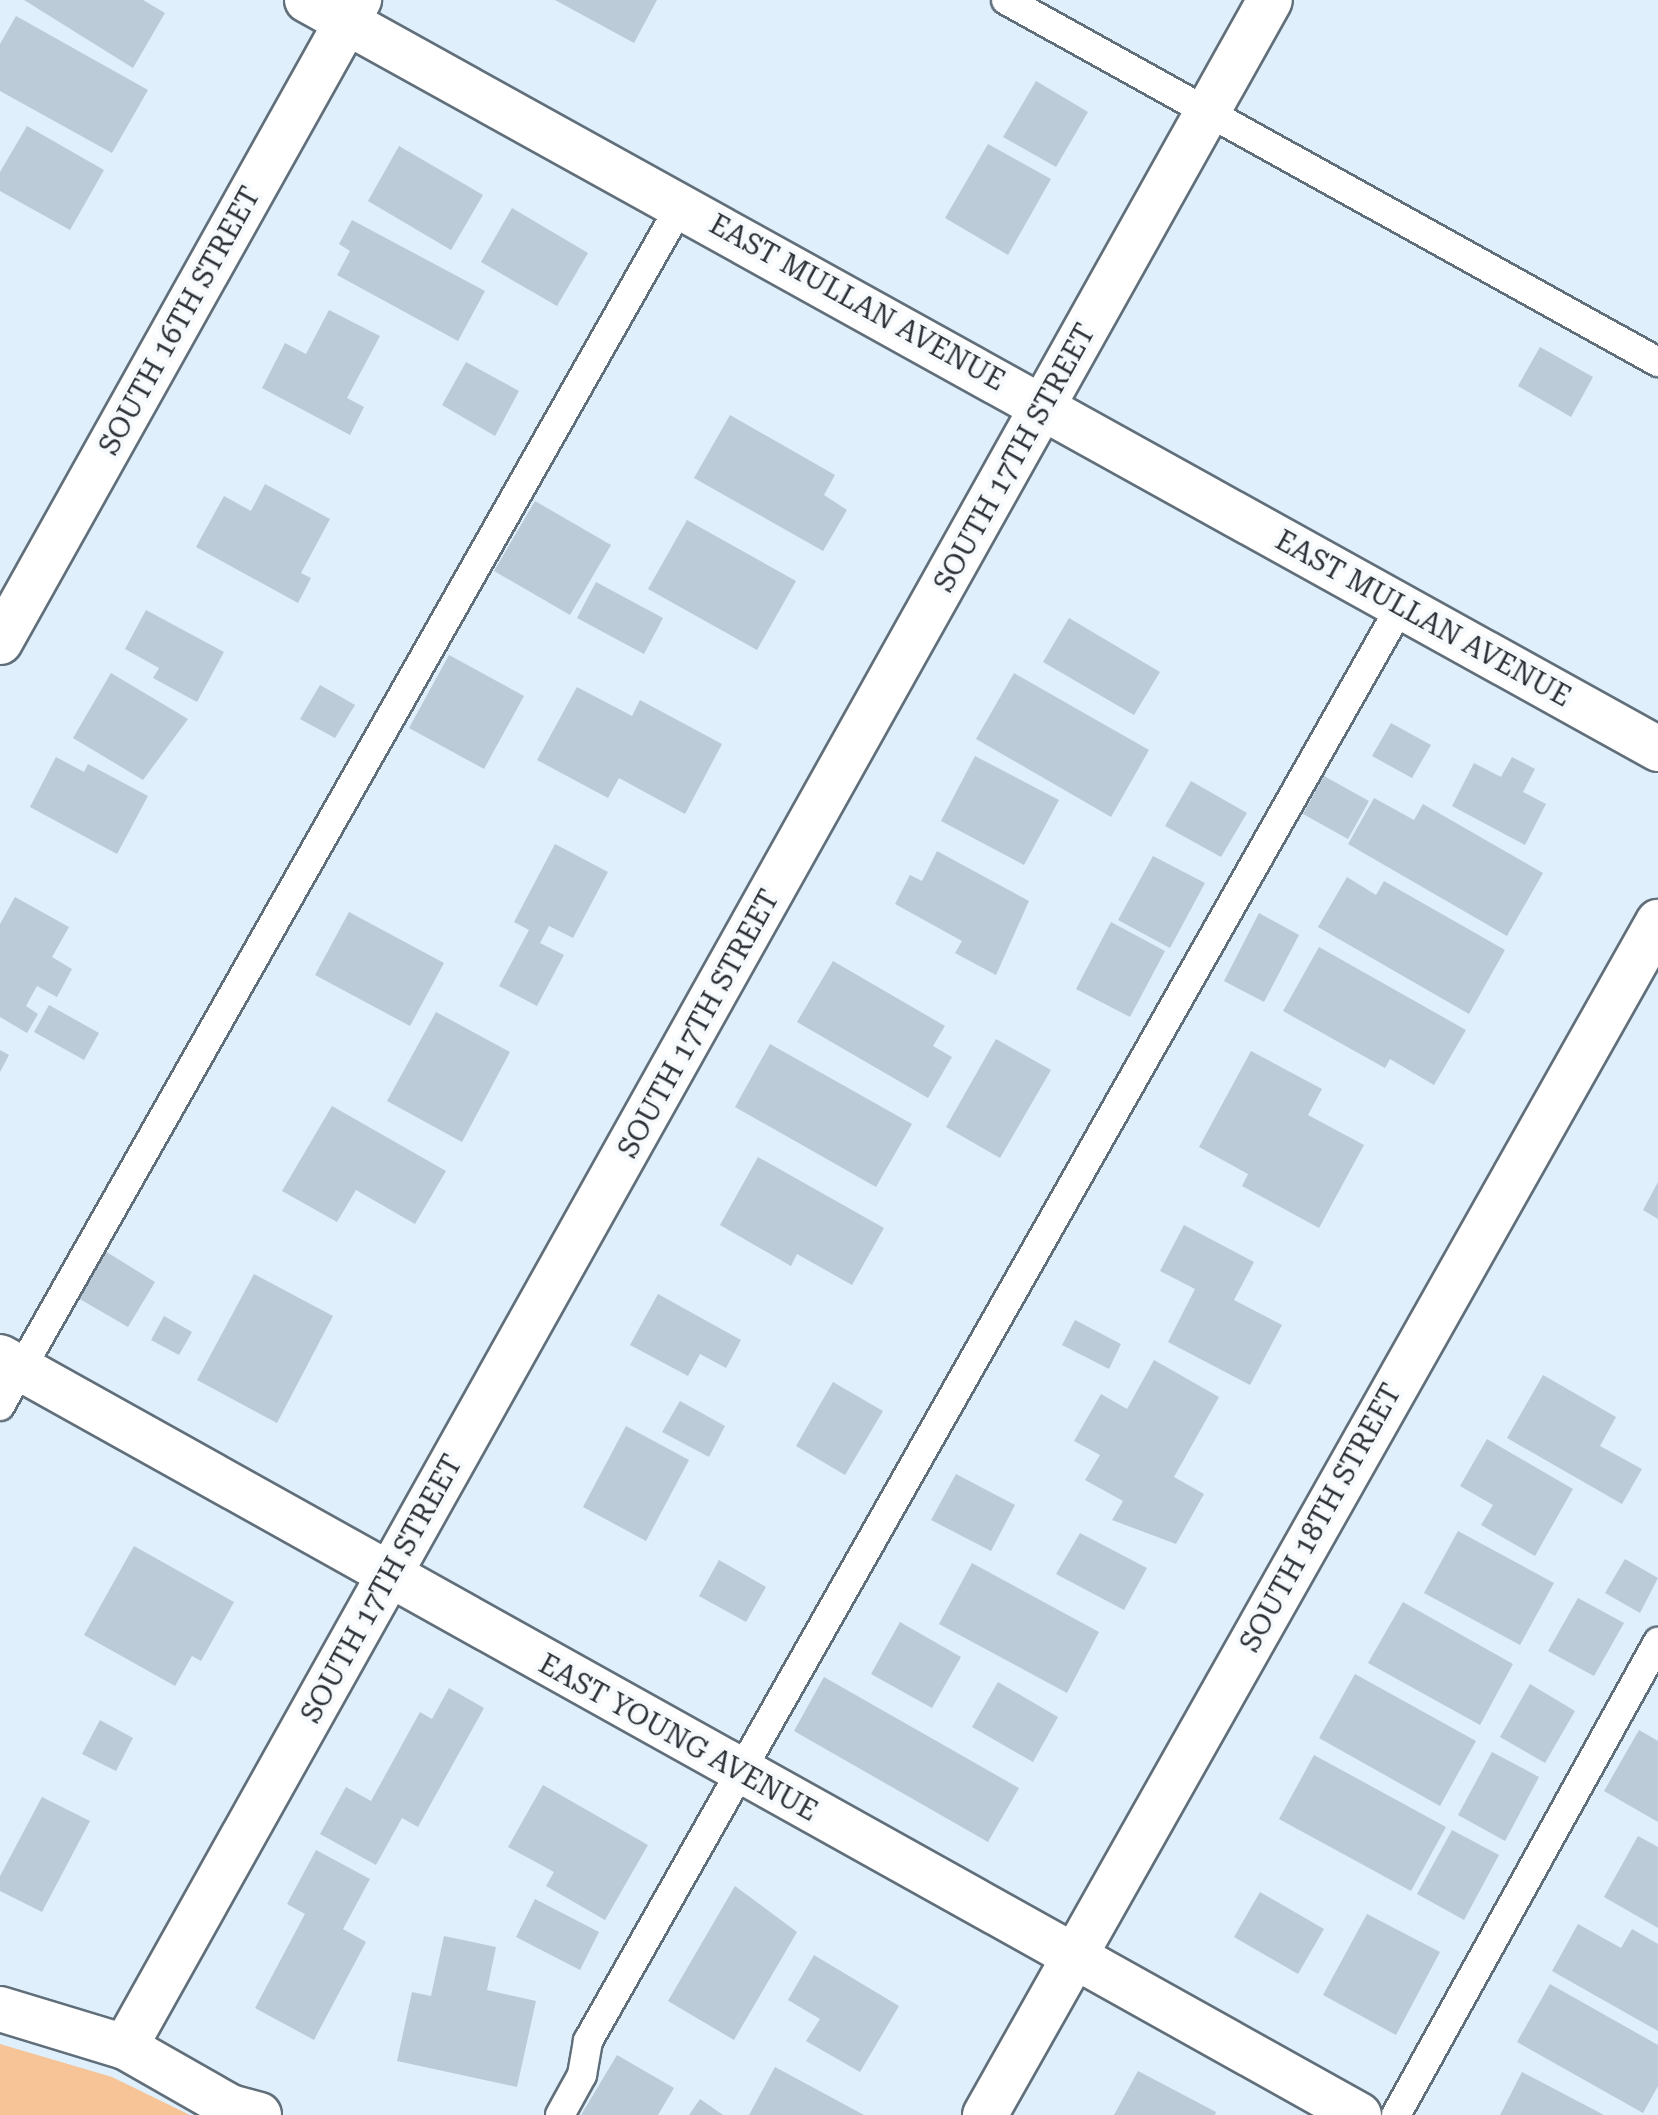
<!DOCTYPE html>
<style>
body{margin:0}
#map{position:relative;width:1658px;height:2115px;overflow:hidden;background:#dfeffc;font-family:"Roboto Serif",serif}
div>[style]{position:absolute}
[style*='--x']{left:calc(var(--x)*1px);top:calc(var(--y)*1px);width:calc(var(--w)*1px);rotate:calc(var(--a)*1deg)}
.green>*{inset:0;background:#f7c498}
.building>*{inset:0;background:#bccbd8}
.roads{filter:drop-shadow(2px 0 #616f7a) drop-shadow(-2px 0 #616f7a) drop-shadow(0 2px #616f7a) drop-shadow(0 -2px #616f7a)}
.lane>*{height:28px;margin:-14px;padding:0 14px;transform-origin:14px;border-radius:14px;background:#fff}
.street>*{height:44px;margin:-22px;padding:0 22px;transform-origin:22px;border-radius:22px;background:#fff}
span{translate:-50% -50%;white-space:nowrap;text-align:center;line-height:1.15;-webkit-text-stroke:8px #f7fafd;paint-order:stroke}
.street-label{font-size:28px;color:#2a3035}
</style>
<div id="map">
<div class="green">
<div style="clip-path:polygon(0 2044px,112px 2077px,190px 2115px,0 2115px)"></div>
</div>
<div class="building">
<div style="clip-path:polygon(24px 0,143px 0,165px 13px,133px 68px)"></div>
<div style="clip-path:polygon(555px 0,657px 0,634px 43px)"></div>
<div style="clip-path:polygon(16px 16px,148px 90px,112px 153px,0 91px,0 44px)"></div>
<div style="clip-path:polygon(1036px 81px,1088px 112px,1056px 167px,1003px 137px)"></div>
<div style="clip-path:polygon(27px 126px,104px 170px,70px 230px,0 191px,0 172px)"></div>
<div style="clip-path:polygon(988px 144px,1051px 179px,1008px 255px,945px 218px)"></div>
<div style="clip-path:polygon(399px 146px,483px 195px,451px 250px,368px 201px)"></div>
<div style="clip-path:polygon(512px 208px,588px 253px,557px 306px,481px 262px)"></div>
<div style="clip-path:polygon(352px 220px,485px 291px,458px 341px,337px 275px,350px 251px,339px 244px)"></div>
<div style="clip-path:polygon(329px 310px,380px 336px,347px 398px,364px 407px,350px 435px,262px 388px,285px 343px,306px 354px)"></div>
<div style="clip-path:polygon(1540px 347px,1593px 377px,1571px 417px,1518px 386px)"></div>
<div style="clip-path:polygon(466px 362px,519px 391px,495px 436px,442px 405px)"></div>
<div style="clip-path:polygon(730px 415px,835px 475px,824px 495px,847px 510px,823px 551px,694px 478px)"></div>
<div style="clip-path:polygon(265px 484px,330px 519px,301px 573px,311px 578px,298px 603px,196px 547px,224px 496px,251px 511px)"></div>
<div style="clip-path:polygon(535px 501px,611px 545px,570px 615px,494px 571px)"></div>
<div style="clip-path:polygon(687px 520px,796px 581px,757px 650px,648px 589px)"></div>
<div style="clip-path:polygon(596px 582px,663px 618px,644px 654px,577px 618px)"></div>
<div style="clip-path:polygon(146px 610px,224px 652px,197px 702px,153px 678px,159px 668px,125px 649px)"></div>
<div style="clip-path:polygon(1069px 618px,1160px 672px,1134px 715px,1043px 662px)"></div>
<div style="clip-path:polygon(449px 655px,524px 696px,484px 769px,409px 728px)"></div>
<div style="clip-path:polygon(111px 673px,188px 719px,143px 780px,73px 738px)"></div>
<div style="clip-path:polygon(1014px 673px,1149px 750px,1111px 817px,976px 739px)"></div>
<div style="clip-path:polygon(320px 685px,355px 705px,335px 738px,300px 719px)"></div>
<div style="clip-path:polygon(577px 687px,632px 716px,640px 700px,722px 744px,685px 814px,619px 778px,608px 798px,537px 760px)"></div>
<div style="clip-path:polygon(1391px 723px,1431px 745px,1412px 778px,1372px 756px)"></div>
<div style="clip-path:polygon(975px 756px,1059px 800px,1024px 865px,941px 821px)"></div>
<div style="clip-path:polygon(56px 757px,84px 772px,88px 764px,148px 796px,117px 854px,30px 807px)"></div>
<div style="clip-path:polygon(1512px 757px,1535px 769px,1523px 792px,1546px 804px,1525px 845px,1452px 806px,1474px 763px,1501px 777px)"></div>
<div style="clip-path:polygon(1324px 776px,1369px 801px,1348px 839px,1303px 814px)"></div>
<div style="clip-path:polygon(1191px 781px,1247px 813px,1221px 857px,1165px 826px)"></div>
<div style="clip-path:polygon(1374px 798px,1414px 820px,1423px 804px,1543px 873px,1507px 936px,1348px 844px)"></div>
<div style="clip-path:polygon(555px 844px,608px 872px,573px 938px,549px 926px,540px 943px,564px 955px,537px 1006px,499px 986px,529px 930px,514px 922px)"></div>
<div style="clip-path:polygon(937px 851px,1029px 901px,996px 975px,955px 953px,962px 941px,895px 904px,910px 875px,922px 881px)"></div>
<div style="clip-path:polygon(1153px 856px,1205px 883px,1170px 948px,1118px 920px)"></div>
<div style="clip-path:polygon(1347px 877px,1376px 895px,1384px 881px,1505px 950px,1469px 1014px,1318px 927px)"></div>
<div style="clip-path:polygon(15px 897px,69px 927px,52px 957px,72px 969px,57px 997px,37px 986px,26px 1006px,38px 1014px,27px 1033px,0 1017px,0 924px)"></div>
<div style="clip-path:polygon(349px 912px,444px 963px,410px 1026px,315px 975px)"></div>
<div style="clip-path:polygon(1259px 913px,1299px 935px,1264px 1002px,1224px 981px)"></div>
<div style="clip-path:polygon(1111px 922px,1165px 951px,1130px 1017px,1076px 989px)"></div>
<div style="clip-path:polygon(1319px 947px,1466px 1030px,1434px 1085px,1390px 1059px,1385px 1068px,1283px 1011px)"></div>
<div style="clip-path:polygon(833px 961px,945px 1026px,933px 1046px,952px 1057px,928px 1098px,797px 1022px)"></div>
<div style="clip-path:polygon(49px 1005px,99px 1033px,84px 1060px,34px 1032px)"></div>
<div style="clip-path:polygon(436px 1012px,510px 1052px,462px 1142px,387px 1101px)"></div>
<div style="clip-path:polygon(996px 1039px,1051px 1070px,1000px 1158px,946px 1127px)"></div>
<div style="clip-path:polygon(770px 1044px,912px 1124px,876px 1187px,735px 1107px)"></div>
<div style="clip-path:polygon(0 1050px,9px 1055px,0 1072px)"></div>
<div style="clip-path:polygon(1251px 1051px,1322px 1089px,1308px 1115px,1364px 1145px,1319px 1228px,1242px 1186px,1248px 1174px,1199px 1147px)"></div>
<div style="clip-path:polygon(332px 1106px,446px 1171px,415px 1224px,356px 1190px,337px 1222px,282px 1191px)"></div>
<div style="clip-path:polygon(758px 1157px,884px 1228px,852px 1285px,797px 1254px,791px 1266px,720px 1225px)"></div>
<div style="clip-path:polygon(1658px 1182px,1658px 1219px,1643px 1210px)"></div>
<div style="clip-path:polygon(1184px 1225px,1254px 1262px,1234px 1300px,1282px 1325px,1250px 1385px,1168px 1342px,1195px 1289px,1160px 1271px)"></div>
<div style="clip-path:polygon(105px 1251px,155px 1282px,128px 1327px,78px 1298px)"></div>
<div style="clip-path:polygon(254px 1274px,333px 1316px,277px 1423px,197px 1380px)"></div>
<div style="clip-path:polygon(658px 1294px,741px 1340px,726px 1368px,700px 1354px,688px 1376px,630px 1345px)"></div>
<div style="clip-path:polygon(164px 1316px,192px 1332px,179px 1355px,151px 1340px)"></div>
<div style="clip-path:polygon(1075px 1320px,1121px 1344px,1109px 1369px,1062px 1345px)"></div>
<div style="clip-path:polygon(1154px 1360px,1219px 1397px,1174px 1477px,1204px 1494px,1176px 1544px,1112px 1520px,1123px 1501px,1085px 1480px,1100px 1455px,1074px 1441px,1101px 1394px,1127px 1409px)"></div>
<div style="clip-path:polygon(1543px 1375px,1616px 1417px,1600px 1446px,1642px 1469px,1622px 1504px,1507px 1438px)"></div>
<div style="clip-path:polygon(833px 1382px,883px 1411px,845px 1475px,796px 1446px)"></div>
<div style="clip-path:polygon(680px 1401px,725px 1426px,709px 1457px,662px 1432px)"></div>
<div style="clip-path:polygon(626px 1426px,689px 1460px,646px 1541px,583px 1507px)"></div>
<div style="clip-path:polygon(1487px 1439px,1573px 1489px,1535px 1556px,1481px 1525px,1493px 1505px,1460px 1486px)"></div>
<div style="clip-path:polygon(956px 1474px,1015px 1505px,991px 1551px,931px 1520px)"></div>
<div style="clip-path:polygon(1458px 1531px,1554px 1583px,1520px 1645px,1424px 1593px)"></div>
<div style="clip-path:polygon(1080px 1533px,1147px 1568px,1124px 1610px,1056px 1574px)"></div>
<div style="clip-path:polygon(134px 1546px,234px 1602px,201px 1661px,192px 1656px,175px 1686px,84px 1635px)"></div>
<div style="clip-path:polygon(1625px 1559px,1658px 1578px,1640px 1613px,1605px 1593px)"></div>
<div style="clip-path:polygon(719px 1560px,766px 1587px,746px 1622px,699px 1596px)"></div>
<div style="clip-path:polygon(972px 1563px,1099px 1632px,1067px 1693px,939px 1624px)"></div>
<div style="clip-path:polygon(1578px 1598px,1624px 1623px,1594px 1676px,1548px 1651px)"></div>
<div style="clip-path:polygon(1403px 1602px,1513px 1664px,1480px 1725px,1368px 1663px)"></div>
<div style="clip-path:polygon(900px 1622px,961px 1657px,932px 1708px,871px 1674px)"></div>
<div style="clip-path:polygon(1355px 1674px,1476px 1741px,1440px 1806px,1319px 1738px)"></div>
<div style="clip-path:polygon(824px 1677px,1019px 1788px,988px 1842px,794px 1731px)"></div>
<div style="clip-path:polygon(998px 1682px,1058px 1717px,1033px 1762px,972px 1727px)"></div>
<div style="clip-path:polygon(1530px 1684px,1575px 1711px,1545px 1763px,1500px 1737px)"></div>
<div style="clip-path:polygon(449px 1688px,484px 1708px,418px 1827px,402px 1818px,376px 1865px,320px 1834px,346px 1787px,371px 1801px,420px 1712px,432px 1719px)"></div>
<div style="clip-path:polygon(100px 1720px,133px 1738px,116px 1771px,82px 1754px)"></div>
<div style="clip-path:polygon(1639px 1730px,1658px 1741px,1658px 1822px,1604px 1791px)"></div>
<div style="clip-path:polygon(1492px 1752px,1539px 1777px,1505px 1841px,1458px 1815px)"></div>
<div style="clip-path:polygon(1314px 1755px,1446px 1827px,1411px 1891px,1279px 1819px)"></div>
<div style="clip-path:polygon(543px 1785px,648px 1845px,605px 1920px,546px 1886px,554px 1872px,508px 1847px)"></div>
<div style="clip-path:polygon(42px 1797px,90px 1821px,42px 1912px,0 1891px,0 1876px)"></div>
<div style="clip-path:polygon(1452px 1830px,1499px 1855px,1464px 1920px,1417px 1894px)"></div>
<div style="clip-path:polygon(1638px 1836px,1658px 1847px,1658px 1928px,1604px 1897px)"></div>
<div style="clip-path:polygon(316px 1850px,370px 1879px,343px 1929px,366px 1942px,314px 2040px,255px 2008px,305px 1914px,287px 1904px)"></div>
<div style="clip-path:polygon(735px 1886px,797px 1932px,734px 2040px,668px 2001px)"></div>
<div style="clip-path:polygon(1260px 1892px,1324px 1929px,1298px 1974px,1234px 1937px)"></div>
<div style="clip-path:polygon(535px 1899px,599px 1932px,580px 1970px,516px 1937px)"></div>
<div style="clip-path:polygon(1367px 1914px,1440px 1952px,1396px 2035px,1323px 1995px)"></div>
<div style="clip-path:polygon(1578px 1924px,1621px 1948px,1632px 1929px,1658px 1944px,1658px 2031px,1552px 1971px)"></div>
<div style="clip-path:polygon(444px 1936px,496px 1947px,487px 1990px,536px 2001px,517px 2087px,397px 2061px,412px 1992px,431px 1996px)"></div>
<div style="clip-path:polygon(814px 1955px,899px 2006px,860px 2072px,806px 2041px,820px 2019px,788px 2000px)"></div>
<div style="clip-path:polygon(1550px 1984px,1658px 2045px,1658px 2086px,1643px 2113px,1517px 2042px)"></div>
<div style="clip-path:polygon(617px 2055px,674px 2088px,658px 2115px,581px 2115px)"></div>
<div style="clip-path:polygon(775px 2067px,864px 2115px,749px 2115px)"></div>
<div style="clip-path:polygon(1138px 2071px,1216px 2112px,1215px 2115px,1114px 2115px)"></div>
<div style="clip-path:polygon(1522px 2072px,1604px 2115px,1500px 2115px)"></div>
<div style="clip-path:polygon(700px 2099px,723px 2115px,689px 2115px)"></div>
</div>
<div class="roads">
<div class="lane">
<div style="--x:1006;--y:0;--w:746;--a:29.04"></div>
<div style="--x:0;--y:1406;--w:1381;--a:-60.45"></div>
<div style="--x:560;--y:2115;--w:46;--a:-61.2"></div>
<div style="--x:582;--y:2075;--w:35;--a:-80"></div>
<div style="--x:588;--y:2041;--w:1649;--a:-60.47"></div>
<div style="--x:1396;--y:2115;--w:541;--a:-61.02"></div>
</div>
<div class="street">
<div style="--x:307;--y:0;--w:1545;--a:29"></div>
<div style="--x:0;--y:642;--w:736;--a:-60.79"></div>
<div style="--x:0;--y:1357;--w:1556;--a:29.15"></div>
<div style="--x:0;--y:2009;--w:131;--a:16.9"></div>
<div style="--x:125;--y:2047;--w:121;--a:29.7"></div>
<div style="--x:230;--y:2107;--w:30;--a:15"></div>
<div style="--x:125;--y:2047;--w:2345;--a:-60.78"></div>
<div style="--x:985;--y:2115;--w:1370;--a:-60.57"></div>
</div>
</div>
<div class="street-label">
<span style="left:857px;top:303px;rotate:29deg">EAST MULLAN AVENUE</span>
<span style="left:180px;top:321px;rotate:-61deg">SOUTH 16TH STREET</span>
<span style="left:1015px;top:458px;rotate:-61deg">SOUTH 17TH STREET</span>
<span style="left:1423px;top:619px;rotate:29deg">EAST MULLAN AVENUE</span>
<span style="left:699px;top:1024px;rotate:-61deg">SOUTH 17TH STREET</span>
<span style="left:1321px;top:1518px;rotate:-61deg">SOUTH 18TH STREET</span>
<span style="left:382px;top:1589px;rotate:-61deg">SOUTH 17TH STREET</span>
<span style="left:678px;top:1738px;rotate:29deg">EAST YOUNG AVENUE</span>
</div>
</div>
